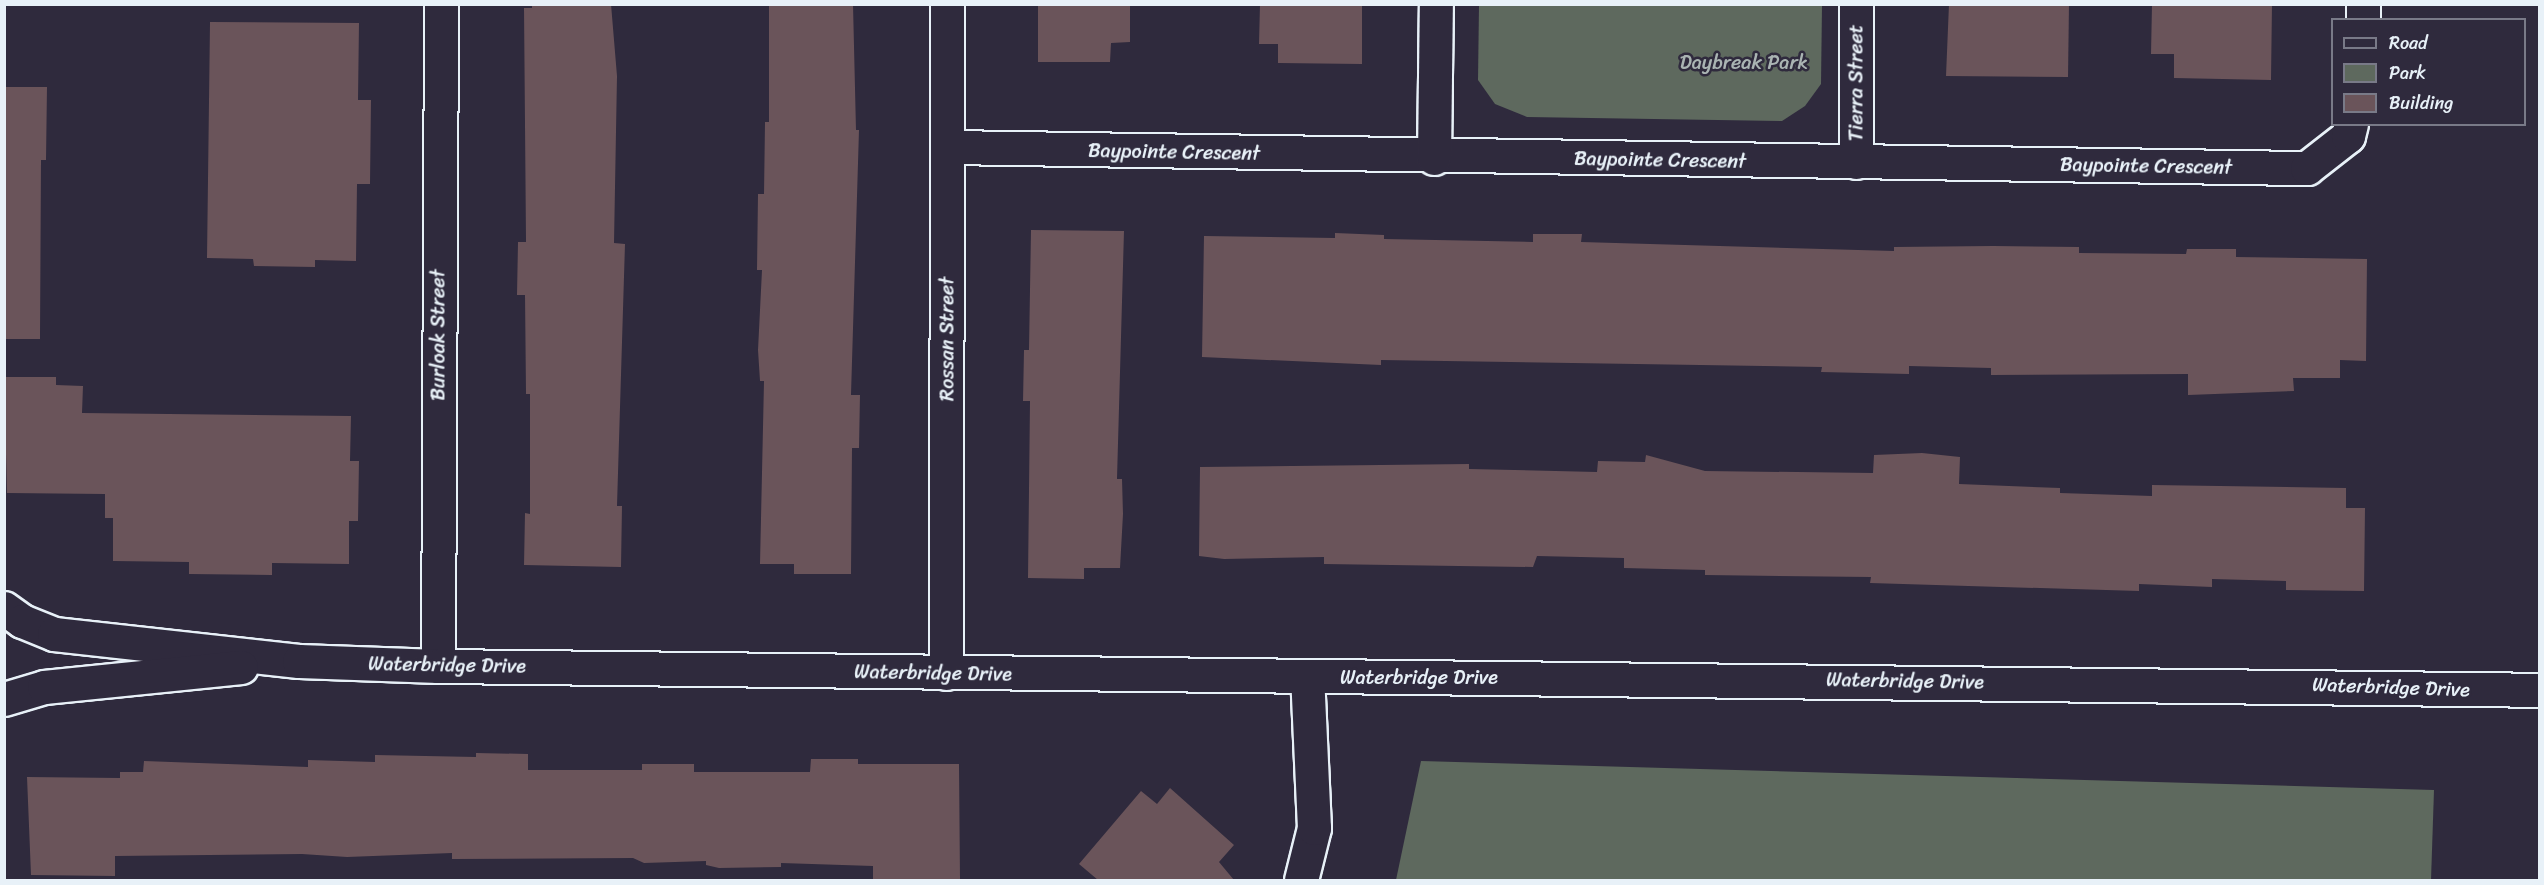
<!DOCTYPE html>
<style>
body{margin:0}
#map{position:relative;width:2544px;height:885px;overflow:hidden;background:#2f2a3d;font-family:Sriracha,sans-serif}
div>[style]{position:absolute}
[style*='--x']{left:calc(var(--x)*1px);top:calc(var(--y)*1px);width:calc(var(--w)*1px);rotate:calc(var(--a)*1deg)}
.green>*{inset:0;background:#5e695e}
.building>*{inset:0;background:#6a545a}
.roads{filter:drop-shadow(2px 0 #e8f1f8) drop-shadow(-2px 0 #e8f1f8) drop-shadow(0 2px #e8f1f8) drop-shadow(0 -2px #e8f1f8)}
.street>*{height:33px;margin:-16.5px;padding:0 16.5px;transform-origin:16.5px;border-radius:16.5px;background:#2f2a3d}
.secondary>*{height:33px;margin:-16.5px;padding:0 16.5px;transform-origin:16.5px;border-radius:16.5px;background:#2f2a3d}
span{translate:-50% -50%;white-space:nowrap;text-align:center;line-height:1.15;-webkit-text-stroke:5px #2f2a3d;paint-order:stroke}
.park-label{font-size:20px;color:#aab4b3}
.street-label{font-size:20px;color:#e8f1f8}
.frame{position:absolute;inset:0;border:6px solid #e8f1f8;pointer-events:none}
.legend{position:absolute;left:2331px;top:18px;width:195px;height:108px;box-sizing:border-box;background:#2f2a3d;border:2px solid #797a88;margin:0;padding:8px 10px;list-style:none;font-size:18px;color:#e8f1f8}
.legend li{display:flex;align-items:center;gap:12px;height:30px}
.legend b{width:30px;border:2px solid #797a88}
</style>
<div id="map">
<div class="green">
<div style="clip-path:polygon(1479px 5px,1822px 5px,1821px 84px,1805px 106px,1782px 121px,1527px 117px,1495px 104px,1478px 80px)"></div>
<div style="clip-path:polygon(1421px 761px,2434px 790px,2431px 880px,1396px 880px)"></div>
</div>
<div class="building">
<div style="clip-path:polygon(532px 4px,611px 4px,617px 76px,614px 243px,625px 244px,617px 506px,622px 506px,621px 567px,524px 565px,525px 513px,530px 514px,530px 394px,526px 394px,525px 295px,517px 295px,518px 242px,526px 242px,524px 8px,532px 8px)"></div>
<div style="clip-path:polygon(769px 4px,853px 4px,856px 130px,859px 130px,851px 395px,860px 395px,859px 448px,852px 448px,851px 574px,794px 574px,794px 564px,760px 564px,764px 381px,760px 381px,758px 350px,762px 270px,757px 270px,758px 194px,764px 194px,765px 122px,769px 122px)"></div>
<div style="clip-path:polygon(1038px 4px,1130px 4px,1130px 42px,1111px 43px,1110px 62px,1038px 62px)"></div>
<div style="clip-path:polygon(1260px 4px,1362px 4px,1362px 64px,1278px 63px,1278px 44px,1259px 44px)"></div>
<div style="clip-path:polygon(1949px 4px,2069px 4px,2068px 77px,1946px 76px)"></div>
<div style="clip-path:polygon(2152px 4px,2272px 4px,2271px 80px,2174px 78px,2174px 54px,2151px 54px)"></div>
<div style="clip-path:polygon(210px 22px,359px 23px,358px 100px,371px 100px,370px 184px,357px 184px,356px 261px,315px 260px,315px 267px,254px 266px,253px 259px,207px 258px)"></div>
<div style="clip-path:polygon(4px 87px,47px 87px,46px 160px,41px 160px,40px 339px,4px 339px)"></div>
<div style="clip-path:polygon(1031px 230px,1124px 231px,1117px 479px,1122px 479px,1123px 514px,1120px 568px,1084px 568px,1084px 579px,1028px 578px,1030px 401px,1023px 401px,1024px 350px,1029px 350px)"></div>
<div style="clip-path:polygon(1335px 233px,1384px 235px,1384px 239px,1533px 242px,1533px 234px,1582px 234px,1581px 242px,1894px 251px,1894px 247px,1993px 246px,2079px 247px,2079px 253px,2186px 254px,2187px 249px,2236px 249px,2236px 257px,2367px 259px,2366px 361px,2340px 360px,2340px 378px,2293px 378px,2294px 391px,2188px 395px,2188px 374px,1991px 375px,1991px 368px,1909px 366px,1909px 374px,1821px 372px,1822px 367px,1381px 360px,1381px 365px,1202px 357px,1204px 236px,1335px 238px)"></div>
<div style="clip-path:polygon(4px 377px,56px 377px,56px 385px,83px 386px,82px 413px,351px 416px,350px 461px,359px 461px,358px 521px,349px 521px,349px 564px,272px 563px,272px 575px,189px 574px,189px 562px,113px 561px,113px 518px,105px 518px,105px 494px,7px 493px)"></div>
<div style="clip-path:polygon(1922px 453px,1960px 457px,1959px 484px,2060px 488px,2060px 493px,2152px 496px,2152px 485px,2346px 488px,2346px 508px,2365px 508px,2364px 591px,2286px 590px,2286px 581px,2212px 579px,2212px 587px,2139px 584px,2139px 591px,1870px 583px,1871px 577px,1705px 575px,1705px 570px,1624px 568px,1624px 558px,1537px 556px,1533px 567px,1324px 564px,1324px 557px,1224px 559px,1199px 556px,1200px 467px,1469px 464px,1469px 469px,1597px 472px,1598px 461px,1645px 462px,1646px 455px,1705px 471px,1873px 473px,1874px 455px)"></div>
<div style="clip-path:polygon(476px 753px,528px 754px,528px 770px,642px 770px,642px 764px,694px 764px,694px 772px,810px 772px,811px 759px,858px 759px,858px 764px,959px 764px,960px 879px,873px 880px,873px 866px,781px 863px,781px 867px,719px 868px,706px 865px,706px 861px,644px 863px,633px 858px,452px 859px,452px 853px,347px 857px,302px 854px,115px 856px,115px 876px,31px 875px,27px 777px,120px 778px,120px 772px,143px 772px,144px 761px,308px 767px,308px 760px,375px 762px,375px 755px,476px 757px)"></div>
<div style="clip-path:polygon(1170px 788px,1234px 845px,1219px 862px,1234px 880px,1098px 880px,1079px 864px,1141px 791px,1157px 804px)"></div>
</div>
<div class="roads">
<div class="street">
<div style="--x:1856;--y:4;--w:158;--a:90"></div>
<div style="--x:2363;--y:20;--w:16;--a:-90"></div>
<div style="--x:948;--y:147;--w:1359;--a:0.89"></div>
<div style="--x:2307;--y:168;--w:52;--a:-38"></div>
<div style="--x:2348;--y:136;--w:12;--a:-76"></div>
<div style="--x:1434;--y:158;--w:154;--a:-89.3"></div>
<div style="--x:438;--y:666;--w:662;--a:-89.74"></div>
<div style="--x:946;--y:673;--w:669;--a:-89.91"></div>
<div style="--x:1301;--y:880;--w:54;--a:-76"></div>
<div style="--x:1314;--y:828;--w:152;--a:-92.6"></div>
</div>
<div class="secondary">
<div style="--x:4;--y:608;--w:22;--a:36"></div>
<div style="--x:22;--y:621;--w:35;--a:22"></div>
<div style="--x:54;--y:634;--w:246;--a:6.3"></div>
<div style="--x:299;--y:661;--w:139;--a:2.1"></div>
<div style="--x:438;--y:666;--w:2102;--a:0.65"></div>
<div style="--x:4;--y:699;--w:42;--a:-16.7"></div>
<div style="--x:44;--y:687;--w:198;--a:-5.8"></div>
</div>
</div>
<div class="park-label">
<span style="left:1744px;top:62px">Daybreak Park</span>
</div>
<div class="street-label">
<span style="left:1856px;top:83px;rotate:-90deg">Tierra Street</span>
<span style="left:1174px;top:152px;rotate:1deg">Baypointe Crescent</span>
<span style="left:1660px;top:160px;rotate:1deg">Baypointe Crescent</span>
<span style="left:2146px;top:166px;rotate:1deg">Baypointe Crescent</span>
<span style="left:438px;top:335px;rotate:-90deg">Burloak Street</span>
<span style="left:947px;top:339px;rotate:-90deg">Rossan Street</span>
<span style="left:447px;top:665px;rotate:1deg">Waterbridge Drive</span>
<span style="left:933px;top:673px;rotate:1deg">Waterbridge Drive</span>
<span style="left:1419px;top:677px">Waterbridge Drive</span>
<span style="left:1905px;top:681px;rotate:1deg">Waterbridge Drive</span>
<span style="left:2391px;top:687px;rotate:2deg">Waterbridge Drive</span>
</div>
<div class="frame"></div>
<ul class="legend">
<li><b style="height:8px;background:#2f2a3d"></b>Road</li>
<li><b style="height:16px;background:#5e695e"></b>Park</li>
<li><b style="height:16px;background:#6a545a"></b>Building</li>
</ul>
</div>
